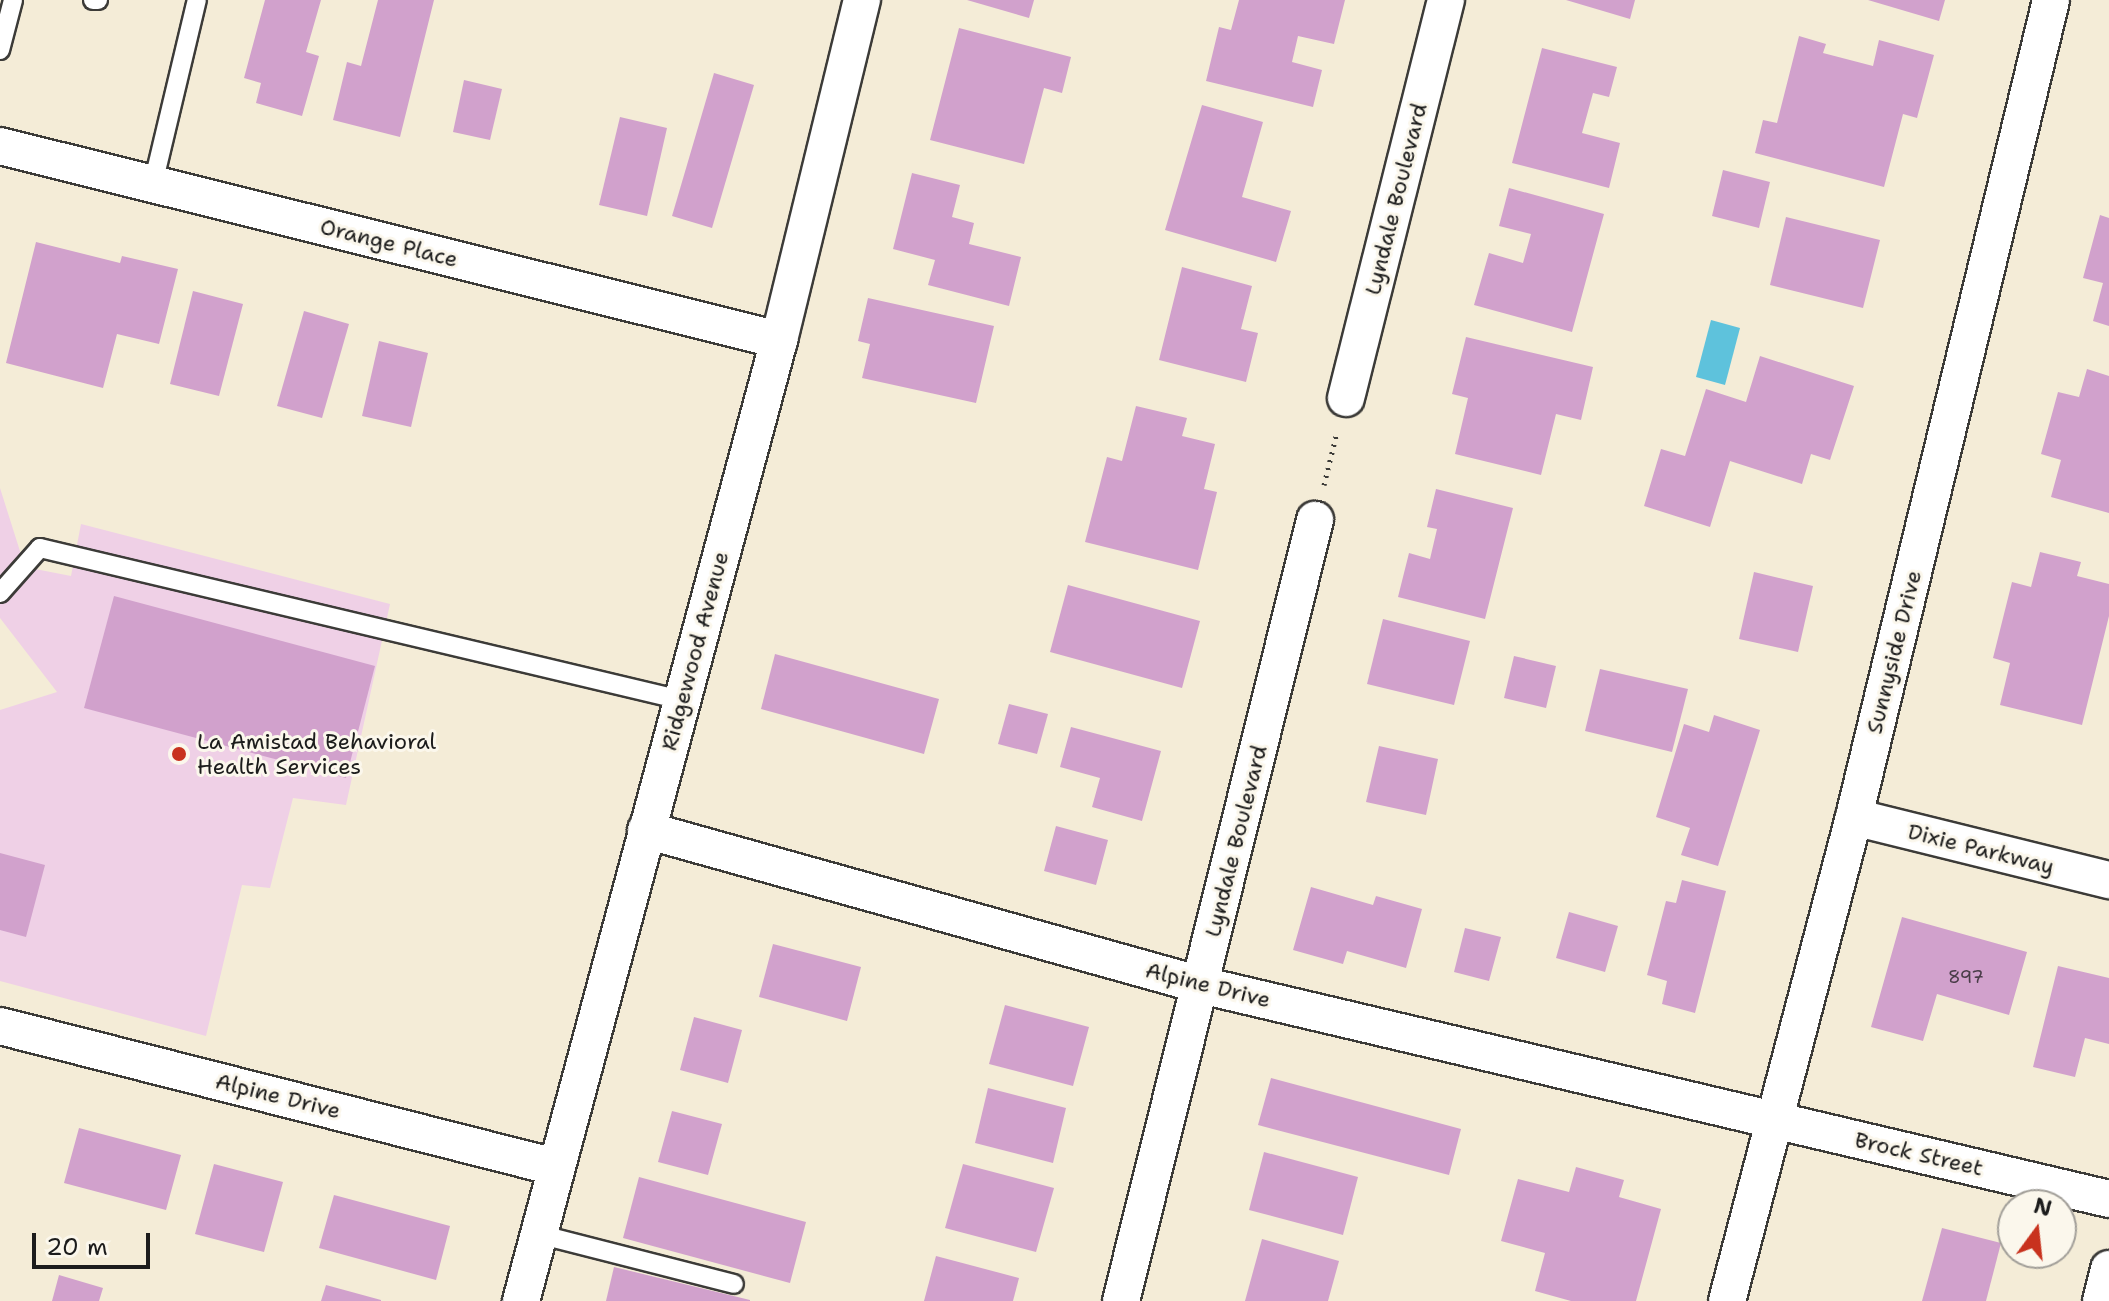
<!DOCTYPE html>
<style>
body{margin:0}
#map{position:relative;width:2109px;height:1301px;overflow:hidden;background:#f4ecd7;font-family:"Shantell Sans",sans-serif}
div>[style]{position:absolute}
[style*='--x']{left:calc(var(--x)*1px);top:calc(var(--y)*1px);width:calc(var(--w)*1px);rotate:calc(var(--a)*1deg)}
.built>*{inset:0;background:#efd0e6}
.water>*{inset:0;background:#5ec2dc}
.building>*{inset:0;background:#d1a1cc}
.path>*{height:5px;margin-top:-2.5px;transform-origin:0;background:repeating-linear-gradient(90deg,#3c3b38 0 2px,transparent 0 8px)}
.roads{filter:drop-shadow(2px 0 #3c3b38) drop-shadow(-2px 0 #3c3b38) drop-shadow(0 2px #3c3b38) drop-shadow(0 -2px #3c3b38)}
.service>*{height:18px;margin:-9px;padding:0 9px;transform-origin:9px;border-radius:9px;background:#fff}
.minor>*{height:36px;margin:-18px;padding:0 18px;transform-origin:18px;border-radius:18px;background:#fff}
.dots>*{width:22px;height:22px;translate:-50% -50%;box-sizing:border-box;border:4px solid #fbf7ec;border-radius:50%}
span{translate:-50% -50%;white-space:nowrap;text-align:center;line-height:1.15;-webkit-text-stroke:6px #fbf7ec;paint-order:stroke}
.number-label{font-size:18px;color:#493d48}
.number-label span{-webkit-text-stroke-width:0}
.street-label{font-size:22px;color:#1c1c1c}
.poi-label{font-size:22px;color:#1c1c1c}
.left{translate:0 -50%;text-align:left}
.north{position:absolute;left:1997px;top:1189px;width:80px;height:80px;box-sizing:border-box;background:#fbf7ec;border:2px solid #a29f99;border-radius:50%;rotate:15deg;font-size:22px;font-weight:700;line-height:32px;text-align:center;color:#1c1c1c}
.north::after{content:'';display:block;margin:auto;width:28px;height:36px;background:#c8321e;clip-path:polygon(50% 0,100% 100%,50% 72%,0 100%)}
.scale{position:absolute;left:32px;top:1233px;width:118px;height:36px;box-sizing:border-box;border:4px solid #1c1c1c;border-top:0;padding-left:10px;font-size:24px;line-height:28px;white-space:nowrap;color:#1c1c1c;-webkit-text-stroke:6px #fbf7ec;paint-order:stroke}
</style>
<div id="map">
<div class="built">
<div style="clip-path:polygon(0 488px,25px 567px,71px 576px,81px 524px,390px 604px,346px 805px,293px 798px,270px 888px,242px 885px,206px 1036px,0 981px,0 710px,57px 692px,0 618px)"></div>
</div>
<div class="water">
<div style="clip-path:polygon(1711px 320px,1740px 328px,1725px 385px,1696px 377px)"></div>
</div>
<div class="building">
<div style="clip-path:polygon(265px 0,321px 0,306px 52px,319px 56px,302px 116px,256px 103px,261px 83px,244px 78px)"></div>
<div style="clip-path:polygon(378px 0,434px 0,400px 137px,333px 120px,347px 62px,361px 66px)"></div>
<div style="clip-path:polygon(967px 0,1034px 0,1029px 18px)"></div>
<div style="clip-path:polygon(1239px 0,1345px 0,1334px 44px,1298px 36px,1292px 62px,1322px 70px,1313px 107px,1206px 81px,1219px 27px,1231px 30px)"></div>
<div style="clip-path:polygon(1566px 0,1635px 0,1630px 19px)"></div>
<div style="clip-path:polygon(1868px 0,1945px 0,1939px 21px)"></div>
<div style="clip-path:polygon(959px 28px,1071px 57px,1062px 93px,1044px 88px,1024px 164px,930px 140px)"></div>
<div style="clip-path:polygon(1799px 36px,1826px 44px,1823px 53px,1873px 66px,1879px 40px,1934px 55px,1917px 118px,1903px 114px,1884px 187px,1755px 153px,1763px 120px,1777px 123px)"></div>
<div style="clip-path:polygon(1542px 48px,1617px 67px,1609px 97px,1593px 93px,1582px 133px,1620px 143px,1609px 188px,1512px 163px)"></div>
<div style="clip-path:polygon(714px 73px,754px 85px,712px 228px,672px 216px)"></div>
<div style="clip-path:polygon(464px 80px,502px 89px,490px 140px,453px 132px)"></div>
<div style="clip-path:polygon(1202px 105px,1263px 122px,1242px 197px,1291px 211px,1276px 262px,1165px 230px)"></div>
<div style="clip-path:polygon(620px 117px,667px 128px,647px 216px,599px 205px)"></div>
<div style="clip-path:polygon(1723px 170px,1770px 182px,1759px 228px,1712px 216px)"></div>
<div style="clip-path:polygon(912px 173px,960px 185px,952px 217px,974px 223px,969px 244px,1021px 257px,1009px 306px,928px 285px,935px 260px,893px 249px)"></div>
<div style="clip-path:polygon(1509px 188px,1604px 214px,1572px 332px,1474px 305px,1489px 253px,1523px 263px,1531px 234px,1499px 226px)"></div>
<div style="clip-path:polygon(2100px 215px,2109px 218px,2109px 326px,2093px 321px,2103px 283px,2083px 278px)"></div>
<div style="clip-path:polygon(1786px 217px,1880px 240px,1863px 308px,1770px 285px)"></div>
<div style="clip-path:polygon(36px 242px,120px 263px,122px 256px,178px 269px,159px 344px,117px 334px,103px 388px,6px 363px)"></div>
<div style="clip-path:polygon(1182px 267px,1252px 286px,1241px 329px,1258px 333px,1246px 382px,1159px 360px)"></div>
<div style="clip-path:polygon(193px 291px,243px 304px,219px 396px,170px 384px)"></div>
<div style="clip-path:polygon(868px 298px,994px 326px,976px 403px,862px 378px,870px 344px,858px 341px)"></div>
<div style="clip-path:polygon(304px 311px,349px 324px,322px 418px,277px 406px)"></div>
<div style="clip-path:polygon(1466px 337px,1593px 367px,1581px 420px,1556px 414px,1541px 475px,1455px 454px,1468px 398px,1452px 394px)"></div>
<div style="clip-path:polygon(379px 341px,428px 353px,411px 427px,362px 416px)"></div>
<div style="clip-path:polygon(1760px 356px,1854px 386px,1830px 460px,1811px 454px,1802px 484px,1730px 461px,1710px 527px,1644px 506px,1661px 449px,1685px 456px,1706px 389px,1746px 402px)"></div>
<div style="clip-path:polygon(2087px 369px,2109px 376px,2109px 513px,2051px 497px,2061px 460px,2041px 454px,2058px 392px,2079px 397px)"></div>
<div style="clip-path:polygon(1136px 406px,1187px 418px,1182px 436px,1215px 444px,1204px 489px,1217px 492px,1198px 570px,1085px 542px,1107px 457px,1122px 461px)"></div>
<div style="clip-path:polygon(1436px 489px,1513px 508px,1485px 619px,1398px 597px,1409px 553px,1430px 559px,1437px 529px,1427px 527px)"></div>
<div style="clip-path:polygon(2040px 552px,2081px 562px,2077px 576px,2109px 584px,2109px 616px,2082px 725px,2000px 705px,2010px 663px,1993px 658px,2012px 582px,2031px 587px)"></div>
<div style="clip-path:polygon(1754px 572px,1813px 586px,1798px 652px,1739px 639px)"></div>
<div style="clip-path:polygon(1068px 585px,1200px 621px,1182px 688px,1050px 652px)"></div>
<div style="clip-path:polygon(114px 596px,375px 666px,346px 778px,84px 708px)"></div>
<div style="clip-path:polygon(1383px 619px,1470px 641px,1454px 705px,1367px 684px)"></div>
<div style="clip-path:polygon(775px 654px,939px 699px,924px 754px,761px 709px)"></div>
<div style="clip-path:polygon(1514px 656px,1556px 666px,1546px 708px,1504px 698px)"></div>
<div style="clip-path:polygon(1600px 669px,1688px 689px,1672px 752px,1585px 731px)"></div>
<div style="clip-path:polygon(1009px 704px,1048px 714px,1037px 754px,998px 744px)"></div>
<div style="clip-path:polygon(1714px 715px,1760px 730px,1718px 866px,1681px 855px,1690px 828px,1656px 817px,1684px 724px,1709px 732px)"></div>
<div style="clip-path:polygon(1071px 727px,1161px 751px,1142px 821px,1092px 807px,1100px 778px,1060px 767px)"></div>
<div style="clip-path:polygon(1379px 746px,1438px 759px,1426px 815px,1366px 802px)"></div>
<div style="clip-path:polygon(1056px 826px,1108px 840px,1096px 885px,1044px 871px)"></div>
<div style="clip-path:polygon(0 853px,45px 865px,26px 937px,0 930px)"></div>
<div style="clip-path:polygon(1682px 880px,1726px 891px,1695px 1013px,1662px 1004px,1667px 981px,1647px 975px,1666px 901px,1676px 903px)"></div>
<div style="clip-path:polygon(1311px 887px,1373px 905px,1376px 896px,1422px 909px,1406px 968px,1347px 951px,1343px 964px,1293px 950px)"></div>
<div style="clip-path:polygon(1569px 912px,1618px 926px,1605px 972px,1556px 958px)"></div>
<div style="clip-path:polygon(1902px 917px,2027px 952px,2009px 1015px,1937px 994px,1923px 1041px,1871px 1027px)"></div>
<div style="clip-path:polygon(1465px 928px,1501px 937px,1489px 981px,1454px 972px)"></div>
<div style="clip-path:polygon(773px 944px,861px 967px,847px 1021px,759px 997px)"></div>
<div style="clip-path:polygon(2058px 966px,2109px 978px,2109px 1044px,2085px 1038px,2075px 1077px,2033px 1067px)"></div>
<div style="clip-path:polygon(1005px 1005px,1089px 1027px,1073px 1086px,989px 1064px)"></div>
<div style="clip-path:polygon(694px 1017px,742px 1030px,728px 1083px,680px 1070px)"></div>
<div style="clip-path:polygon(1271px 1078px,1461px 1129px,1449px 1175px,1258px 1125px)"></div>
<div style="clip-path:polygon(988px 1088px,1066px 1108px,1053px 1163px,975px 1143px)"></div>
<div style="clip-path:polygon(672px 1111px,722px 1124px,708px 1175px,658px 1162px)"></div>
<div style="clip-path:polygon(79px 1128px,181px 1155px,166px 1210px,64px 1183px)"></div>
<div style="clip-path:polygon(1264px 1152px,1358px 1177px,1343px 1235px,1249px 1210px)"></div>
<div style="clip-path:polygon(214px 1164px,283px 1182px,264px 1252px,195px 1234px)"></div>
<div style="clip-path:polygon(963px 1164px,1054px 1188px,1036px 1252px,945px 1228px)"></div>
<div style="clip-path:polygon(1576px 1167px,1624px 1180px,1619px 1197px,1661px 1209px,1636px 1301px,1571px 1301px,1535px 1291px,1545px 1253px,1501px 1241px,1518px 1179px,1569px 1192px)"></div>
<div style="clip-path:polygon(639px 1177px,806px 1222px,790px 1283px,623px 1238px)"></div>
<div style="clip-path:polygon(334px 1195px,450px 1226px,436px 1280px,319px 1248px)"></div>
<div style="clip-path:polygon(1942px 1228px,2001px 1243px,1986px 1301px,1922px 1301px)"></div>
<div style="clip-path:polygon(1262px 1239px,1339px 1261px,1328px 1301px,1245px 1301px)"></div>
<div style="clip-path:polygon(936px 1256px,1019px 1278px,1013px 1301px,924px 1301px)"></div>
<div style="clip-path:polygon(614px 1267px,750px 1300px,750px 1301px,606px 1301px)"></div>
<div style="clip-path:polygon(59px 1275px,103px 1288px,99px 1301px,52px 1301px)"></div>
<div style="clip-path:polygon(326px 1285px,381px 1300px,381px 1301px,321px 1301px)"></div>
</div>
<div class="path">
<div style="--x:1324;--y:485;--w:55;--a:-76.2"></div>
</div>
<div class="roads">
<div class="service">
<div style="--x:93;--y:0;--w:5;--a:0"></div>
<div style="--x:0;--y:50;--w:52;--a:-75.4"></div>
<div style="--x:153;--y:184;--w:189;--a:-76.6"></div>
<div style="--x:0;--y:593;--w:60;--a:-48.4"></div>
<div style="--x:40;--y:548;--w:659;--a:13.34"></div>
<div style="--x:538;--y:1234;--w:202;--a:14.3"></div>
</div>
<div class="minor">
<div style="--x:0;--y:146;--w:803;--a:13.98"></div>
<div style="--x:1346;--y:398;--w:410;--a:-75.9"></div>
<div style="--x:1854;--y:817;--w:263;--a:13.9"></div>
<div style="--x:646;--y:830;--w:576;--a:15.6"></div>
<div style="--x:1201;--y:985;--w:933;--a:13.26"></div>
<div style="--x:0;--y:1026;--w:573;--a:14.25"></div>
<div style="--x:521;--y:1301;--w:995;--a:-74.97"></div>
<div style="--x:779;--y:340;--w:350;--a:-76.3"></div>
<div style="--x:1121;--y:1301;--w:805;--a:-76.05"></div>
<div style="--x:1727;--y:1301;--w:500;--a:-75.3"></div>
<div style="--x:1854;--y:817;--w:840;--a:-76.44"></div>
<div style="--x:2101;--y:1301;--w:33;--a:-76"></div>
</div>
</div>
<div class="dots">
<div style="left:179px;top:754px;background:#c8321e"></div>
</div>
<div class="number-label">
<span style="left:1966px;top:977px">897</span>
</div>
<div class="street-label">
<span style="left:1396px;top:199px;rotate:-76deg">Lyndale Boulevard</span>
<span style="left:389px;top:243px;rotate:14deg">Orange Place</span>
<span style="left:695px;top:651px;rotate:-75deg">Ridgewood Avenue</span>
<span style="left:1894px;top:652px;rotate:-76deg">Sunnyside Drive</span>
<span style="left:1236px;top:841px;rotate:-76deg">Lyndale Boulevard</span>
<span style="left:1981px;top:849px;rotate:14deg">Dixie Parkway</span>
<span style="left:1208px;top:985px;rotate:14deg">Alpine Drive</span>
<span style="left:278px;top:1096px;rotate:14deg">Alpine Drive</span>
<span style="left:1919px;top:1154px;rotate:13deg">Brock Street</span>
</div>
<div class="poi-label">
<span class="left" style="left:197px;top:754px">La Amistad Behavioral<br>Health Services</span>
</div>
<div class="north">N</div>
<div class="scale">20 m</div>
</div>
